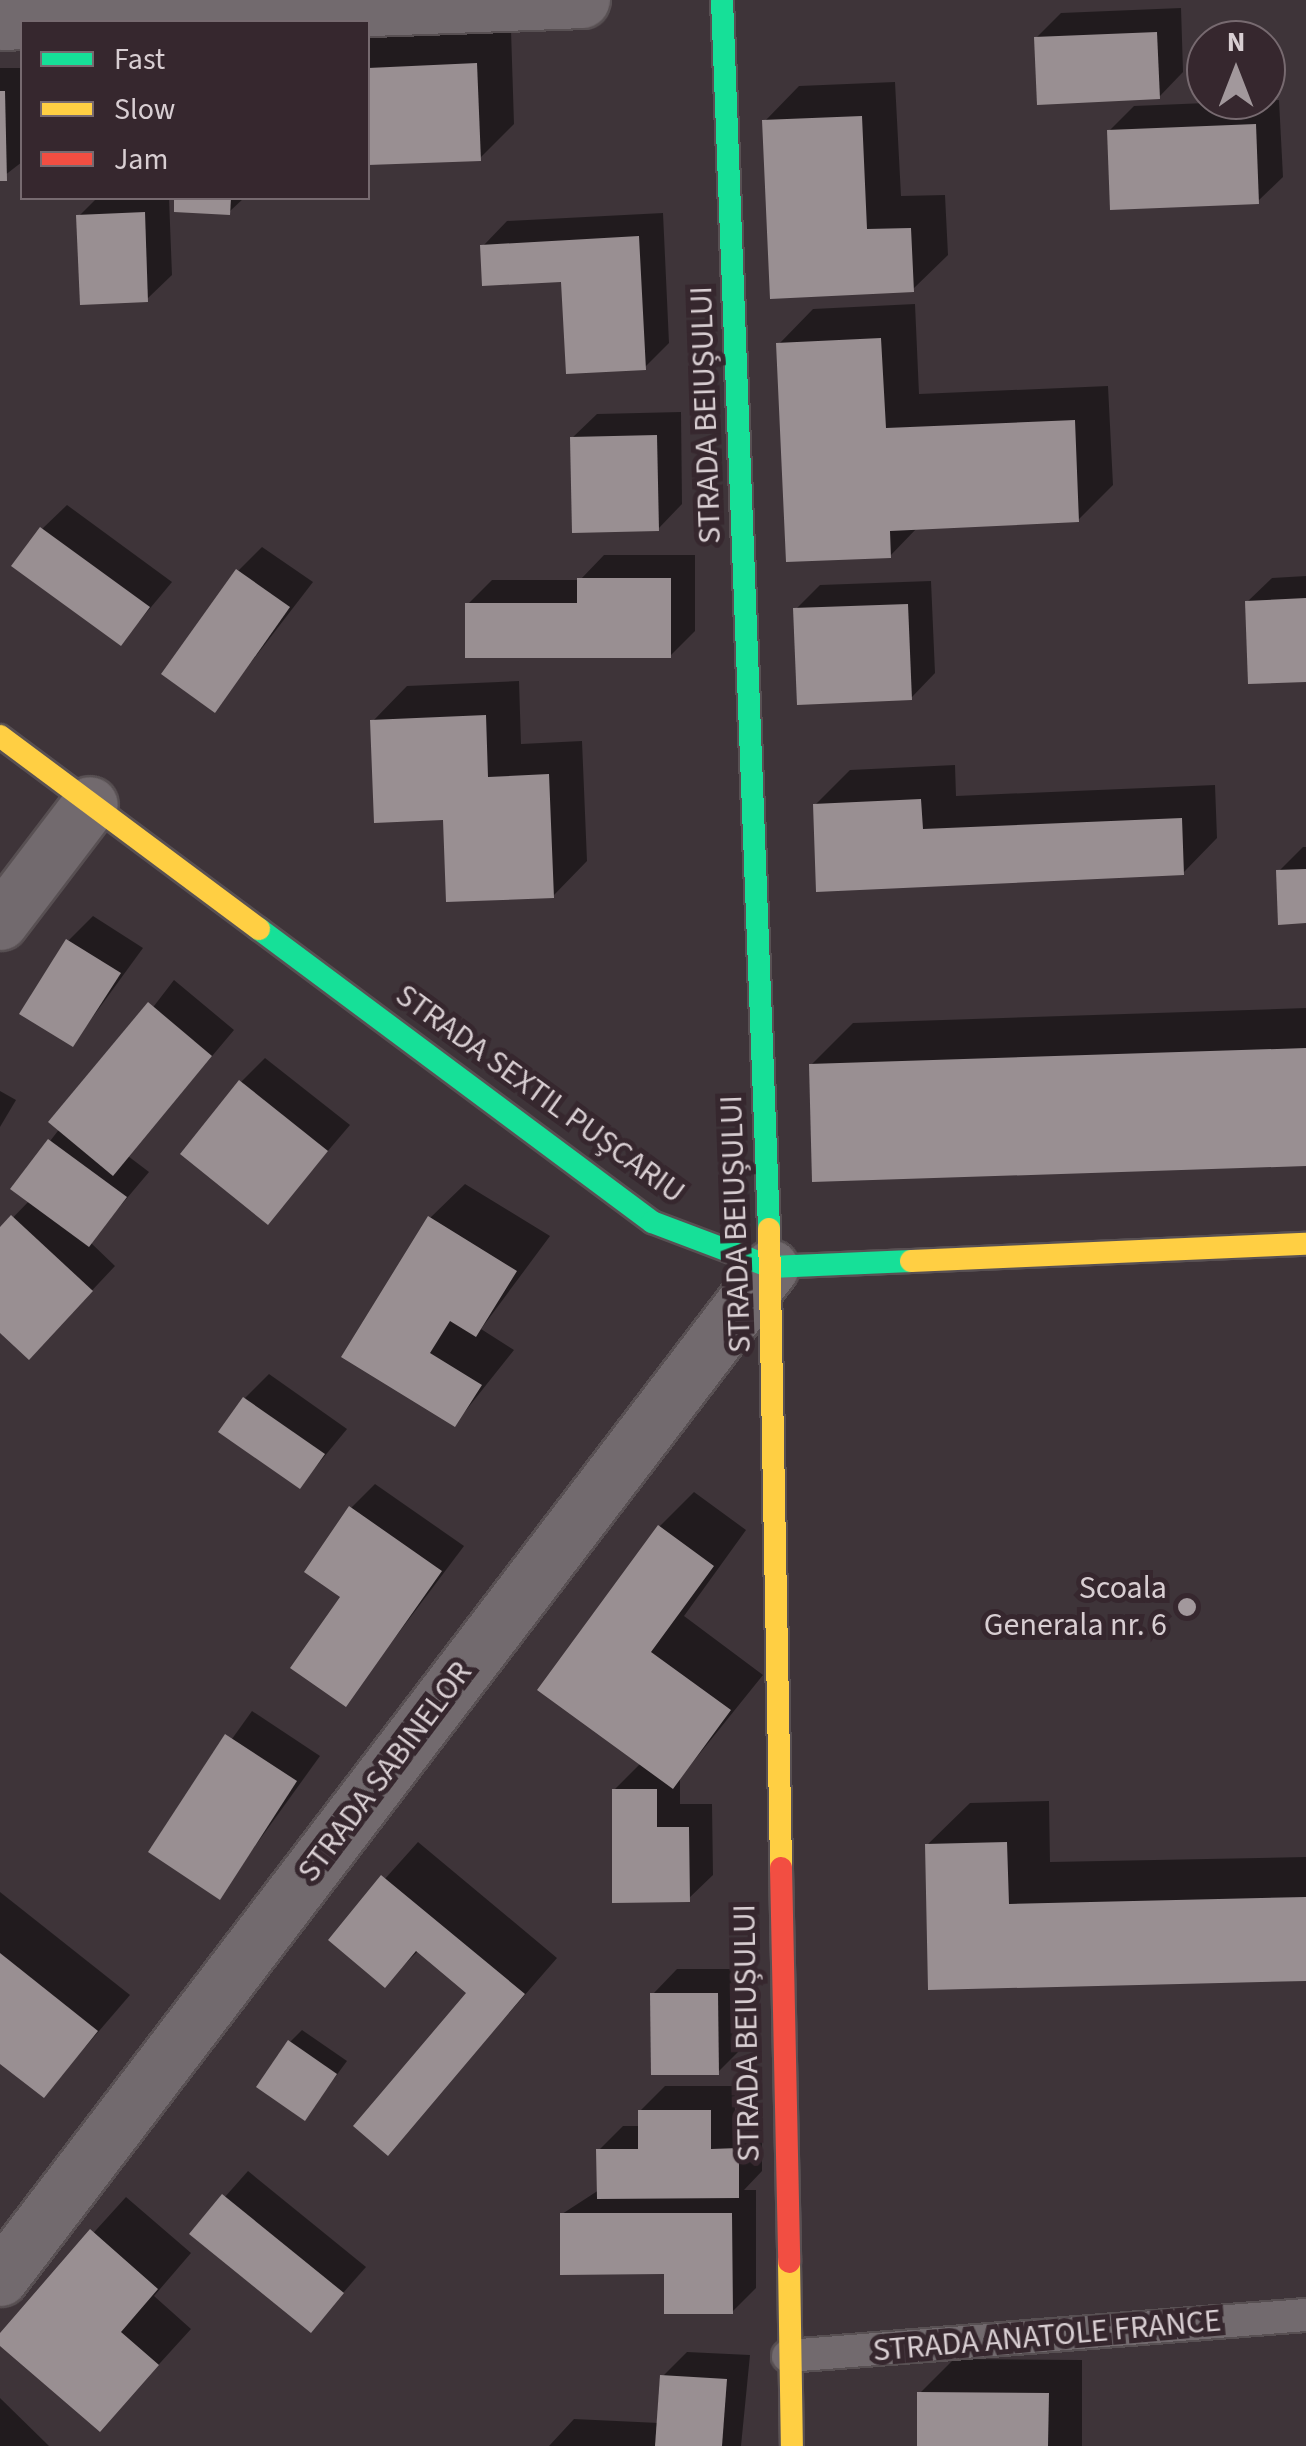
<!DOCTYPE html>
<meta charset="utf-8">
<style>
body{margin:0}
#map{position:relative;width:1306px;height:2446px;overflow:hidden;background:#3e3439;font-family:"Source Sans 3",sans-serif}
div>[style]{position:absolute}
[style*='--x']{left:calc(var(--x)*1px);top:calc(var(--y)*1px);width:calc(var(--w)*1px);rotate:calc(var(--a)*1deg)}
.shadow>*{inset:0;background:#0007}
.building>*{inset:0;background:#998f92}
.roads{filter:drop-shadow(2px 0 #585053) drop-shadow(-2px 0 #585053) drop-shadow(0 2px #585053) drop-shadow(0 -2px #585053)}
.lane>*{height:32px;margin:-16px;padding:0 16px;transform-origin:16px;border-radius:16px;background:#726a6e}
.street>*{height:55px;margin:-27.5px;padding:0 27.5px;transform-origin:27.5px;border-radius:27.5px;background:#726a6e}
.fast>*{height:22px;margin:-11px;padding:0 11px;transform-origin:11px;border-radius:11px;background:#16e098}
.slow>*{height:22px;margin:-11px;padding:0 11px;transform-origin:11px;border-radius:11px;background:#ffcf43}
.jam>*{height:22px;margin:-11px;padding:0 11px;transform-origin:11px;border-radius:11px;background:#f24e42}
.dots>*{width:28px;height:28px;translate:-50% -50%;box-sizing:border-box;border:5px solid #36272e;border-radius:50%}
span{translate:-50% -50%;white-space:nowrap;text-align:center;line-height:1.15;-webkit-text-stroke:10px #36272e;paint-order:stroke}
.street-label{font-size:32px;color:#d8ced2}
.poi-label{font-size:32px;color:#d8ced2}
.right{translate:-100% -50%;text-align:right}
.legend{position:absolute;left:20px;top:20px;width:350px;height:180px;box-sizing:border-box;background:#36272e;border:2px solid #776a70;margin:0;padding:12px 18px;list-style:none;font-size:30px;color:#d8ced2}
.legend li{display:flex;align-items:center;gap:20px;height:50px}
.legend b{width:50px;border:2px solid #776a70}
.north{position:absolute;left:1186px;top:20px;width:100px;height:100px;box-sizing:border-box;background:#36272e;border:2px solid #776a70;border-radius:50%;rotate:0deg;font-size:28px;font-weight:700;line-height:40px;text-align:center;color:#d8ced2}
.north::after{content:'';display:block;margin:auto;width:35px;height:45px;background:#a2989c;clip-path:polygon(50% 0,100% 100%,50% 72%,0 100%)}
</style>
<div id="map">
<div class="shadow">
<div style="clip-path:polygon(1181px 8px,1183px 72px,1159px 97px,1036px 38px,1061px 13px)"></div>
<div style="clip-path:polygon(511px 30px,514px 124px,480px 158px,368px 163px,368px 36px)"></div>
<div style="clip-path:polygon(0 68px,22px 68px,22px 162px,0 179px)"></div>
<div style="clip-path:polygon(895px 82px,901px 196px,945px 195px,948px 255px,913px 289px,765px 121px,799px 86px)"></div>
<div style="clip-path:polygon(1279px 100px,1283px 177px,1258px 201px,1109px 131px,1134px 106px)"></div>
<div style="clip-path:polygon(97px 198px,169px 198px,172px 275px,147px 299px,79px 216px)"></div>
<div style="clip-path:polygon(177px 198px,244px 198px,229px 212px,176px 209px)"></div>
<div style="clip-path:polygon(663px 213px,669px 343px,645px 367px,563px 280px,483px 246px,507px 221px)"></div>
<div style="clip-path:polygon(915px 304px,919px 394px,1108px 386px,1113px 485px,1078px 520px,918px 527px,890px 556px,779px 344px,813px 309px)"></div>
<div style="clip-path:polygon(681px 412px,682px 504px,658px 529px,572px 438px,597px 414px)"></div>
<div style="clip-path:polygon(67px 505px,172px 582px,121px 643px,42px 529px)"></div>
<div style="clip-path:polygon(262px 547px,313px 582px,215px 709px,238px 571px)"></div>
<div style="clip-path:polygon(604px 555px,695px 555px,695px 631px,670px 656px,468px 604px,492px 580px,580px 580px)"></div>
<div style="clip-path:polygon(1306px 576px,1306px 679px,1247px 602px,1272px 578px)"></div>
<div style="clip-path:polygon(931px 581px,935px 673px,911px 698px,796px 609px,820px 585px)"></div>
<div style="clip-path:polygon(519px 681px,521px 744px,582px 741px,587px 861px,553px 896px,373px 721px,407px 686px)"></div>
<div style="clip-path:polygon(955px 765px,956px 796px,1215px 785px,1217px 838px,1183px 873px,819px 889px,815px 805px,850px 770px)"></div>
<div style="clip-path:polygon(1303px 847px,1306px 847px,1306px 921px,1279px 871px)"></div>
<div style="clip-path:polygon(93px 916px,143px 948px,73px 1044px,68px 941px)"></div>
<div style="clip-path:polygon(174px 980px,234px 1030px,128px 1156px,149px 1172px,90px 1242px,115px 1266px,53px 1332px,0 1330px,0 1231px,30px 1200px,14px 1188px)"></div>
<div style="clip-path:polygon(1306px 1008px,1306px 1163px,811px 1065px,853px 1023px)"></div>
<div style="clip-path:polygon(265px 1058px,350px 1125px,268px 1221px,241px 1082px)"></div>
<div style="clip-path:polygon(0 1091px,16px 1100px,0 1127px)"></div>
<div style="clip-path:polygon(465px 1184px,550px 1236px,481px 1329px,514px 1350px,455px 1424px,344px 1356px,430px 1218px)"></div>
<div style="clip-path:polygon(269px 1374px,347px 1429px,300px 1486px,245px 1398px)"></div>
<div style="clip-path:polygon(375px 1484px,464px 1546px,345px 1704px,351px 1508px)"></div>
<div style="clip-path:polygon(694px 1492px,746px 1530px,684px 1616px,763px 1675px,680px 1778px,680px 1804px,712px 1804px,713px 1875px,688px 1899px,614px 1790px,641px 1763px,660px 1526px)"></div>
<div style="clip-path:polygon(252px 1711px,320px 1756px,219px 1896px,151px 1852px)"></div>
<div style="clip-path:polygon(1049px 1801px,1050px 1862px,1306px 1857px,1306px 1978px,930px 1987px,927px 1845px,970px 1803px)"></div>
<div style="clip-path:polygon(418px 1842px,557px 1958px,388px 2152px,470px 1992px,419px 1950px,385px 1984px,331px 1939px)"></div>
<div style="clip-path:polygon(0 1892px,130px 1995px,44px 2095px,0 2060px)"></div>
<div style="clip-path:polygon(677px 1969px,742px 1969px,742px 2048px,718px 2072px,653px 1994px)"></div>
<div style="clip-path:polygon(302px 2030px,347px 2061px,305px 2118px,290px 2042px)"></div>
<div style="clip-path:polygon(665px 2086px,735px 2086px,735px 2126px,762px 2125px,762px 2171px,744px 2190px,756px 2190px,756px 2288px,732px 2312px,562px 2214px,599px 2190px,599px 2150px,623px 2126px,640px 2126px,640px 2111px)"></div>
<div style="clip-path:polygon(248px 2171px,366px 2267px,311px 2329px,192px 2234px)"></div>
<div style="clip-path:polygon(126px 2197px,191px 2253px,154px 2296px,191px 2329px,100px 2429px,0 2336px)"></div>
<div style="clip-path:polygon(687px 2352px,750px 2355px,741px 2446px,549px 2446px,574px 2419px,659px 2423px,663px 2376px)"></div>
<div style="clip-path:polygon(954px 2359px,1082px 2360px,1082px 2446px,920px 2446px,920px 2393px)"></div>
<div style="clip-path:polygon(0 2398px,49px 2446px,0 2446px)"></div>
</div>
<div class="building">
<div style="clip-path:polygon(1157px 32px,1160px 99px,1037px 105px,1034px 37px)"></div>
<div style="clip-path:polygon(477px 63px,481px 161px,368px 165px,368px 68px)"></div>
<div style="clip-path:polygon(0 91px,5px 91px,7px 181px,0 181px)"></div>
<div style="clip-path:polygon(862px 116px,867px 229px,911px 228px,914px 292px,770px 299px,762px 120px)"></div>
<div style="clip-path:polygon(1256px 124px,1259px 204px,1110px 210px,1107px 130px)"></div>
<div style="clip-path:polygon(174px 198px,231px 198px,230px 215px,174px 212px)"></div>
<div style="clip-path:polygon(145px 212px,148px 302px,80px 305px,76px 215px)"></div>
<div style="clip-path:polygon(639px 236px,646px 370px,566px 374px,561px 282px,482px 286px,480px 245px)"></div>
<div style="clip-path:polygon(881px 338px,886px 428px,1075px 420px,1079px 522px,890px 531px,891px 558px,786px 562px,776px 343px)"></div>
<div style="clip-path:polygon(657px 435px,659px 531px,572px 533px,570px 437px)"></div>
<div style="clip-path:polygon(40px 527px,150px 607px,121px 646px,11px 566px)"></div>
<div style="clip-path:polygon(236px 569px,290px 607px,215px 713px,161px 674px)"></div>
<div style="clip-path:polygon(577px 578px,671px 578px,671px 658px,465px 658px,465px 603px,577px 603px)"></div>
<div style="clip-path:polygon(1306px 598px,1306px 682px,1248px 684px,1245px 601px)"></div>
<div style="clip-path:polygon(908px 604px,912px 700px,797px 705px,793px 608px)"></div>
<div style="clip-path:polygon(486px 715px,488px 777px,549px 774px,554px 898px,446px 902px,443px 820px,374px 823px,370px 720px)"></div>
<div style="clip-path:polygon(921px 799px,923px 829px,1182px 818px,1184px 875px,816px 892px,813px 804px)"></div>
<div style="clip-path:polygon(1306px 869px,1306px 923px,1278px 925px,1276px 870px)"></div>
<div style="clip-path:polygon(66px 939px,121px 973px,73px 1047px,19px 1014px)"></div>
<div style="clip-path:polygon(148px 1002px,212px 1056px,113px 1176px,48px 1122px)"></div>
<div style="clip-path:polygon(1306px 1048px,1306px 1166px,812px 1182px,809px 1064px)"></div>
<div style="clip-path:polygon(239px 1080px,328px 1151px,268px 1225px,180px 1154px)"></div>
<div style="clip-path:polygon(48px 1139px,127px 1197px,89px 1247px,10px 1189px)"></div>
<div style="clip-path:polygon(11px 1215px,93px 1291px,29px 1360px,0 1333px,0 1227px)"></div>
<div style="clip-path:polygon(428px 1216px,517px 1271px,476px 1337px,450px 1321px,430px 1353px,482px 1385px,455px 1427px,341px 1357px)"></div>
<div style="clip-path:polygon(243px 1397px,325px 1454px,300px 1489px,218px 1432px)"></div>
<div style="clip-path:polygon(349px 1506px,442px 1571px,346px 1707px,290px 1668px,340px 1597px,304px 1572px)"></div>
<div style="clip-path:polygon(658px 1525px,714px 1566px,651px 1652px,731px 1710px,673px 1789px,537px 1690px)"></div>
<div style="clip-path:polygon(225px 1734px,297px 1781px,220px 1900px,148px 1852px)"></div>
<div style="clip-path:polygon(612px 1789px,657px 1789px,657px 1827px,689px 1827px,690px 1902px,612px 1903px)"></div>
<div style="clip-path:polygon(1007px 1842px,1009px 1904px,1306px 1897px,1306px 1981px,928px 1990px,925px 1844px)"></div>
<div style="clip-path:polygon(381px 1875px,525px 1994px,388px 2156px,353px 2126px,466px 1993px,416px 1951px,385px 1988px,328px 1940px)"></div>
<div style="clip-path:polygon(0 1953px,98px 2031px,44px 2098px,0 2064px)"></div>
<div style="clip-path:polygon(650px 1993px,718px 1993px,719px 2075px,651px 2075px)"></div>
<div style="clip-path:polygon(288px 2040px,337px 2074px,305px 2121px,256px 2087px)"></div>
<div style="clip-path:polygon(638px 2110px,711px 2110px,711px 2149px,739px 2148px,739px 2198px,597px 2199px,596px 2149px,638px 2149px)"></div>
<div style="clip-path:polygon(222px 2194px,344px 2293px,311px 2333px,189px 2234px)"></div>
<div style="clip-path:polygon(560px 2213px,732px 2213px,733px 2314px,664px 2314px,664px 2274px,560px 2275px)"></div>
<div style="clip-path:polygon(90px 2229px,158px 2289px,121px 2332px,159px 2365px,100px 2432px,0 2346px,0 2333px)"></div>
<div style="clip-path:polygon(660px 2375px,727px 2379px,722px 2446px,655px 2446px)"></div>
<div style="clip-path:polygon(917px 2392px,1049px 2393px,1048px 2446px,917px 2446px)"></div>
</div>
<div class="roads">
<div class="lane">
<div style="--x:788;--y:2356;--w:520;--a:-4.53"></div>
</div>
<div class="street">
<div style="--x:0;--y:22;--w:582;--a:-2.16"></div>
<div style="--x:0;--y:922;--w:148;--a:-52.7"></div>
<div style="--x:0;--y:2278;--w:1271;--a:-52.67"></div>
</div>
<div class="fast">
<div style="--x:722;--y:0;--w:1230;--a:87.81"></div>
<div style="--x:259;--y:929;--w:490;--a:36.7"></div>
<div style="--x:652;--y:1222;--w:127;--a:20.7"></div>
<div style="--x:771;--y:1267;--w:140;--a:-2.5"></div>
</div>
<div class="slow">
<div style="--x:0;--y:736;--w:323;--a:36.7"></div>
<div style="--x:769;--y:1229;--w:639;--a:88.92"></div>
<div style="--x:911;--y:1261;--w:395;--a:-2.5"></div>
<div style="--x:789;--y:2262;--w:184;--a:89.1"></div>
</div>
<div class="jam">
<div style="--x:781;--y:1868;--w:394;--a:88.8"></div>
</div>
</div>
<div class="dots">
<div style="left:1187px;top:1607px;background:#a2989c"></div>
</div>
<div class="street-label">
<span style="left:706px;top:415px;rotate:-92deg">STRADA BEIUȘULUI</span>
<span style="left:540px;top:1094px;rotate:36deg">STRADA SEXTIL PUȘCARIU</span>
<span style="left:736px;top:1224px;rotate:-92deg">STRADA BEIUȘULUI</span>
<span style="left:385px;top:1772px;rotate:-53deg">STRADA SABINELOR</span>
<span style="left:747px;top:2033px;rotate:-91deg">STRADA BEIUȘULUI</span>
<span style="left:1047px;top:2336px;rotate:-5deg">STRADA ANATOLE FRANCE</span>
</div>
<div class="poi-label">
<span class="right" style="left:1167px;top:1607px">Scoala<br>Generala nr. 6</span>
</div>
<ul class="legend">
<li><b style="height:12px;background:#16e098"></b>Fast</li>
<li><b style="height:12px;background:#ffcf43"></b>Slow</li>
<li><b style="height:12px;background:#f24e42"></b>Jam</li>
</ul>
<div class="north">N</div>
</div>
